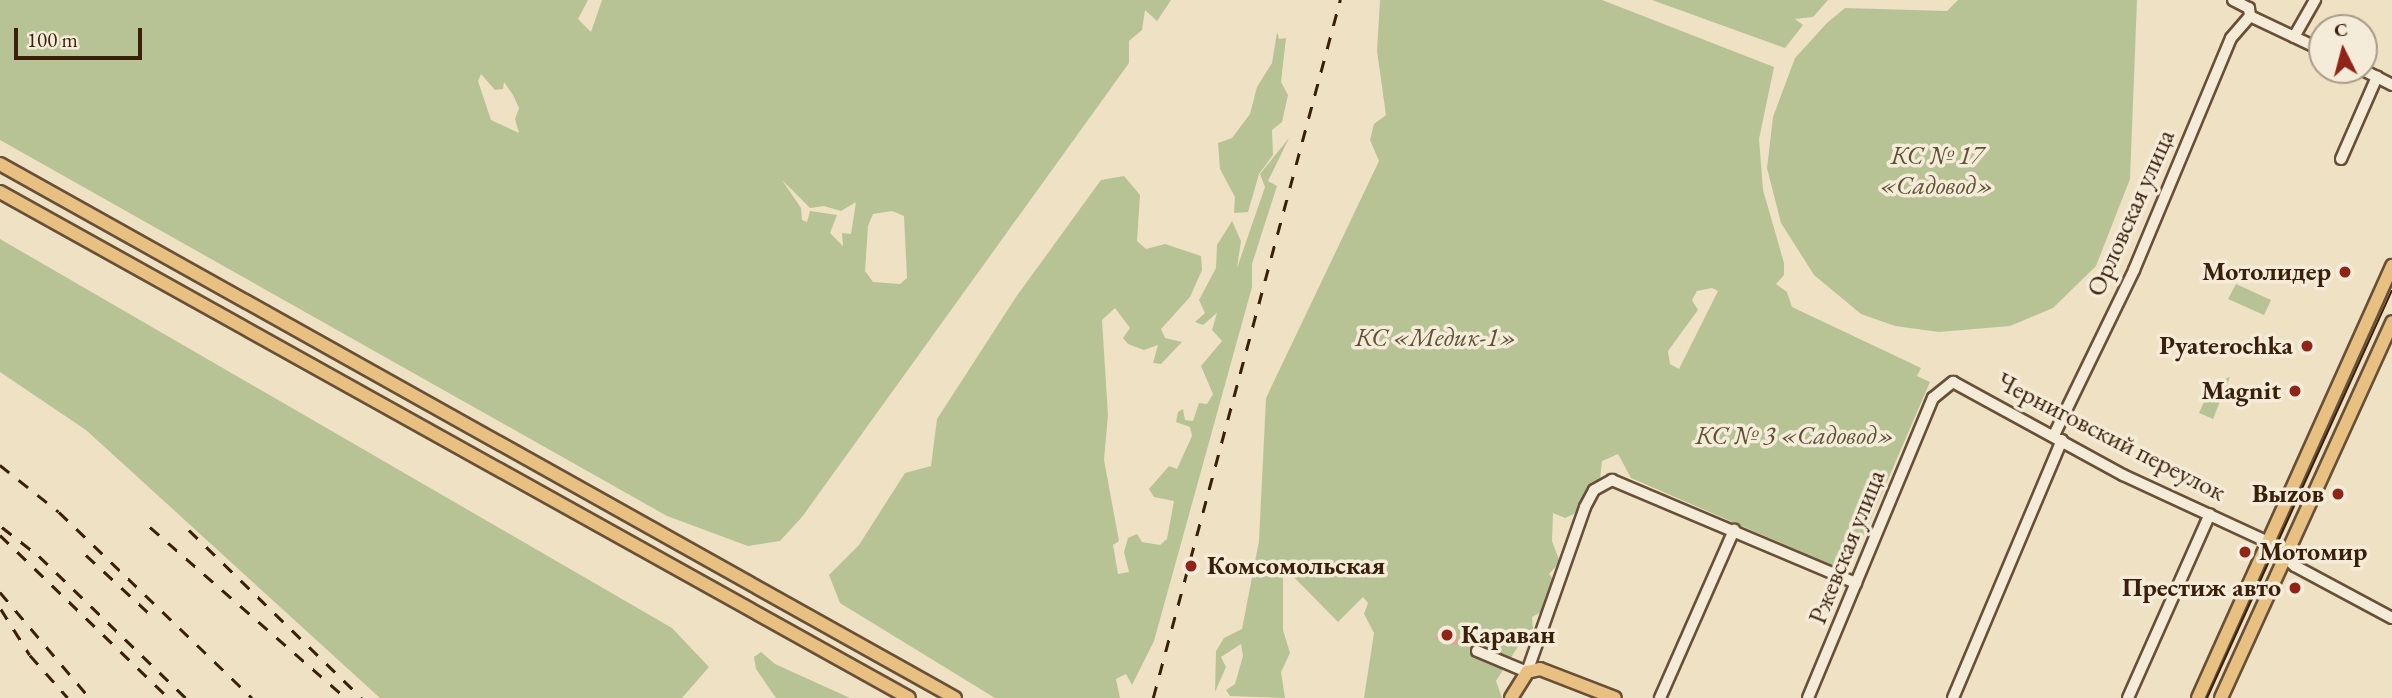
<!DOCTYPE html>
<meta charset="utf-8">
<style>
body{margin:0}
#map{position:relative;width:2392px;height:698px;overflow:hidden;background:#eee1c4;font-family:"EB Garamond",serif}
div>[style]{position:absolute}
[style*='--x']{left:calc(var(--x)*1px);top:calc(var(--y)*1px);width:calc(var(--w)*1px);rotate:calc(var(--a)*1deg)}
.green>*{inset:0;background:#b8c395}
.building>*{inset:0;background:#e1a497}
.roads{filter:drop-shadow(2px 0 #685038) drop-shadow(-2px 0 #685038) drop-shadow(0 2px #685038) drop-shadow(0 -2px #685038)}
.minor>*{height:10px;margin:-5px;padding:0 5px;transform-origin:5px;border-radius:5px;background:#f4ecd9}
.major>*{height:12px;margin:-6px;padding:0 6px;transform-origin:6px;border-radius:6px;background:#e7c082}
.tram>*{height:2px;margin:-1px;padding:0 1px;transform-origin:1px;border-radius:1px;background:#3b2009}
.rail>*{height:2.5px;margin-top:-1.25px;transform-origin:0;background:repeating-linear-gradient(90deg,#3b2009 0 12px,transparent 0 24px)}
.dots>*{width:19px;height:19px;translate:-50% -50%;box-sizing:border-box;border:4px solid #f4ecd9;border-radius:50%}
span{translate:-50% -50%;white-space:nowrap;text-align:center;line-height:1.15;-webkit-text-stroke:7px #f4ecd9;paint-order:stroke}
.park-label{font-size:26px;color:#605133;font-style:italic}
.street-label{font-size:26px;color:#3b2009}
.poi-label{font-size:26px;color:#3b2009;font-weight:700}
.right{translate:-100% -50%;text-align:right}
.left{translate:0 -50%;text-align:left}
.north{position:absolute;left:2308px;top:14px;width:70px;height:70px;box-sizing:border-box;background:#f4ecd9;border:2px solid #aa9a86;border-radius:50%;rotate:354deg;font-size:19px;font-weight:700;line-height:28px;text-align:center;color:#3b2009}
.north::after{content:'';display:block;margin:auto;width:24px;height:32px;background:#8f2418;clip-path:polygon(50% 0,100% 100%,50% 72%,0 100%)}
.scale{position:absolute;left:14px;top:28px;width:128px;height:32px;box-sizing:border-box;border:4px solid #3b2009;border-top:0;padding-left:9px;font-size:21px;line-height:24px;white-space:nowrap;color:#3b2009;-webkit-text-stroke:5px #f4ecd9;paint-order:stroke}
</style>
<div id="map">
<div class="green">
<div style="clip-path:polygon(evenodd,0 0,588px 0,578px 19px,591px 32px,602px 0,1171px 0,1157px 21px,1145px 10px,1142px 30px,1129px 41px,1129px 63px,802px 517px,780px 541px,748px 546px,667px 516px,0 140px,0 0,481px 74px,495px 90px,503px 89px,504px 82px,513px 95px,519px 108px,515px 119px,519px 133px,491px 120px,478px 81px,481px 74px,0 0,782px 180px,810px 208px,824px 206px,841px 211px,856px 202px,851px 234px,842px 233px,843px 246px,830px 233px,837px 215px,810px 211px,807px 222px,802px 220px,801px 208px,782px 180px,0 0,892px 211px,904px 216px,907px 278px,900px 284px,873px 282px,865px 271px,868px 226px,873px 214px,892px 211px)"></div>
<div style="clip-path:polygon(evenodd,1380px 0,1602px 0,1774px 67px,1759px 139px,1763px 190px,1784px 263px,1784px 275px,1776px 284px,1787px 292px,1792px 307px,1921px 368px,1917px 376px,1930px 382px,1848px 572px,1631px 478px,1618px 454px,1602px 461px,1600px 479px,1591px 483px,1574px 514px,1565px 518px,1553px 513px,1552px 541px,1560px 562px,1549px 574px,1554px 580px,1543px 611px,1532px 617px,1534px 641px,1519px 645px,1496px 681px,1502px 698px,1364px 698px,1374px 633px,1364px 614px,1368px 603px,1363px 597px,1338px 622px,1283px 566px,1283px 630px,1290px 653px,1281px 672px,1285px 698px,1230px 696px,1226px 690px,1235px 684px,1243px 656px,1241px 644px,1221px 657px,1226px 667px,1215px 692px,1216px 651px,1224px 638px,1242px 629px,1259px 541px,1266px 398px,1379px 161px,1370px 140px,1374px 124px,1386px 115px,1377px 51px,1380px 0,1712px 288px,1718px 291px,1679px 369px,1670px 364px,1668px 351px,1698px 310px,1692px 300px,1697px 291px,1712px 288px)"></div>
<div style="clip-path:polygon(1652px 0,1828px 0,1813px 17px,1795px 19px,1803px 25px,1785px 48px)"></div>
<div style="clip-path:polygon(1958px 0,2137px 0,2130px 179px,2096px 266px,2053px 308px,2010px 326px,1939px 332px,1895px 326px,1861px 314px,1814px 275px,1781px 223px,1767px 168px,1773px 117px,1795px 58px,1827px 23px,1845px 8px,1947px 11px)"></div>
<div style="clip-path:polygon(1277px 32px,1279px 39px,1286px 38px,1281px 82px,1288px 95px,1282px 122px,1272px 130px,1273px 155px,1259px 174px,1248px 212px,1234px 213px,1235px 197px,1220px 169px,1218px 143px,1232px 138px,1250px 114px,1257px 87px,1272px 63px)"></div>
<div style="clip-path:polygon(1289px 138px,1268px 181px,1277px 186px,1252px 264px,1252px 287px,1154px 641px,1132px 685px,1126px 674px,1116px 679px,1120px 698px,995px 698px,840px 603px,829px 575px,859px 545px,905px 473px,931px 466px,937px 419px,1016px 297px,1101px 180px,1124px 176px,1140px 195px,1137px 241px,1146px 249px,1165px 244px,1201px 256px,1202px 270px,1190px 297px,1161px 329px,1165px 338px,1182px 342px,1161px 364px,1153px 363px,1158px 345px,1144px 350px,1128px 344px,1123px 338px,1130px 328px,1115px 308px,1102px 320px,1108px 415px,1104px 460px,1119px 541px,1113px 545px,1118px 574px,1129px 572px,1124px 552px,1128px 538px,1137px 534px,1142px 542px,1160px 545px,1167px 539px,1174px 501px,1154px 497px,1149px 489px,1169px 466px,1177px 469px,1192px 436px,1190px 427px,1176px 422px,1178px 412px,1183px 409px,1185px 420px,1193px 421px,1199px 403px,1207px 404px,1213px 394px,1201px 366px,1222px 341px,1212px 330px,1217px 313px,1203px 325px,1195px 322px,1205px 313px,1199px 300px,1216px 268px,1217px 245px,1232px 221px,1241px 241px,1237px 268px,1265px 187px,1260px 174px)"></div>
<div style="clip-path:polygon(0 239px,672px 628px,709px 667px,682px 698px,380px 698px,86px 430px,0 372px)"></div>
<div style="clip-path:polygon(2236px 284px,2271px 300px,2264px 315px,2228px 299px)"></div>
<div style="clip-path:polygon(2230px 377px,2213px 419px,2199px 413px,2212px 384px)"></div>
<div style="clip-path:polygon(761px 652px,775px 664px,850px 698px,776px 698px,756px 669px,754px 657px)"></div>
</div>
<div class="building">
<div style="clip-path:polygon(1441px 626px,1458px 634px,1457px 645px,1435px 639px)"></div>
</div>
<div class="roads">
<div class="minor">
<div style="--x:2233;--y:0;--w:18;--a:27"></div>
<div style="--x:2249;--y:8;--w:8;--a:83"></div>
<div style="--x:2250;--y:16;--w:80;--a:25.3"></div>
<div style="--x:2294;--y:37;--w:43;--a:-60.4"></div>
<div style="--x:2363;--y:70;--w:33;--a:27"></div>
<div style="--x:2341;--y:159;--w:90;--a:-66.3"></div>
<div style="--x:2055;--y:433;--w:181;--a:-64.1"></div>
<div style="--x:2134;--y:270;--w:251;--a:-67.3"></div>
<div style="--x:2231;--y:38;--w:29;--a:-49"></div>
<div style="--x:1477;--y:651;--w:54;--a:22.8"></div>
<div style="--x:1527;--y:672;--w:175;--a:-70.6"></div>
<div style="--x:1585;--y:507;--w:19;--a:-62"></div>
<div style="--x:1594;--y:490;--w:21;--a:-29"></div>
<div style="--x:1612;--y:480;--w:265;--a:22.9"></div>
<div style="--x:1660;--y:698;--w:184;--a:-66.2"></div>
<div style="--x:1808;--y:698;--w:325;--a:-67.4"></div>
<div style="--x:1933;--y:398;--w:26;--a:-39"></div>
<div style="--x:1953;--y:382;--w:194;--a:28.7"></div>
<div style="--x:2123;--y:475;--w:160;--a:24.8"></div>
<div style="--x:2268;--y:542;--w:36;--a:42"></div>
<div style="--x:2295;--y:566;--w:110;--a:28.2"></div>
<div style="--x:1953;--y:698;--w:280;--a:-67.1"></div>
<div style="--x:2128;--y:698;--w:201;--a:-66"></div>
</div>
<div class="major">
<div style="--x:0;--y:164;--w:1094;--a:29.21"></div>
<div style="--x:0;--y:192;--w:1040;--a:29.1"></div>
<div style="--x:1511;--y:698;--w:31;--a:-58"></div>
<div style="--x:1527;--y:672;--w:13;--a:-13"></div>
<div style="--x:1540;--y:669;--w:80;--a:21.1"></div>
<div style="--x:2198;--y:698;--w:474;--a:-65.8"></div>
<div style="--x:2221;--y:698;--w:413;--a:-65.5"></div>
</div>
</div>
<div class="tram">
<div style="--x:2207;--y:698;--w:447;--a:-65.6"></div>
</div>
<div class="rail">
<div style="--x:0;--y:465;--w:75;--a:38.5"></div>
<div style="--x:59;--y:512;--w:268;--a:43.9"></div>
<div style="--x:2;--y:527;--w:47;--a:38.1"></div>
<div style="--x:39;--y:556;--w:204;--a:44"></div>
<div style="--x:150;--y:527;--w:260;--a:41.1"></div>
<div style="--x:189;--y:530;--w:241;--a:44.2"></div>
<div style="--x:0;--y:535;--w:235;--a:44"></div>
<div style="--x:86;--y:555;--w:88;--a:42.7"></div>
<div style="--x:0;--y:592;--w:139;--a:49.7"></div>
<div style="--x:1;--y:609;--w:54;--a:57.8"></div>
<div style="--x:30;--y:655;--w:57;--a:48.5"></div>
<div style="--x:1153;--y:698;--w:723;--a:-75"></div>
</div>
<div class="dots">
<div style="left:2345px;top:272px;background:#8f2418"></div>
<div style="left:2307px;top:346px;background:#8f2418"></div>
<div style="left:2295px;top:391px;background:#8f2418"></div>
<div style="left:2338px;top:494px;background:#8f2418"></div>
<div style="left:2245px;top:552px;background:#8f2418"></div>
<div style="left:1191px;top:566px;background:#8f2418"></div>
<div style="left:2295px;top:588px;background:#8f2418"></div>
<div style="left:1447px;top:635px;background:#8f2418"></div>
</div>
<div class="park-label">
<span style="left:1937px;top:171px">КС № 17<br>«Садовод»</span>
<span style="left:1436px;top:338px">КС «Медик-1»</span>
<span style="left:1795px;top:436px">КС № 3 «Садовод»</span>
</div>
<div class="street-label">
<span style="left:2131px;top:213px;rotate:-66deg">Орловская улица</span>
<span style="left:2111px;top:437px;rotate:27deg">Черниговский переулок</span>
<span style="left:1847px;top:547px;rotate:-68deg">Ржевская улица</span>
</div>
<div class="poi-label">
<span class="right" style="left:2331px;top:272px">Мотолидер</span>
<span class="right" style="left:2293px;top:346px">Pyaterochka</span>
<span class="right" style="left:2281px;top:391px">Magnit</span>
<span class="right" style="left:2324px;top:494px">Выzов</span>
<span class="left" style="left:2259px;top:552px">Мотомир</span>
<span class="left" style="left:1207px;top:566px">Комсомольская</span>
<span class="right" style="left:2281px;top:588px">Престиж авто</span>
<span class="left" style="left:1461px;top:635px">Караван</span>
</div>
<div class="north">С</div>
<div class="scale">100 m</div>
</div>
